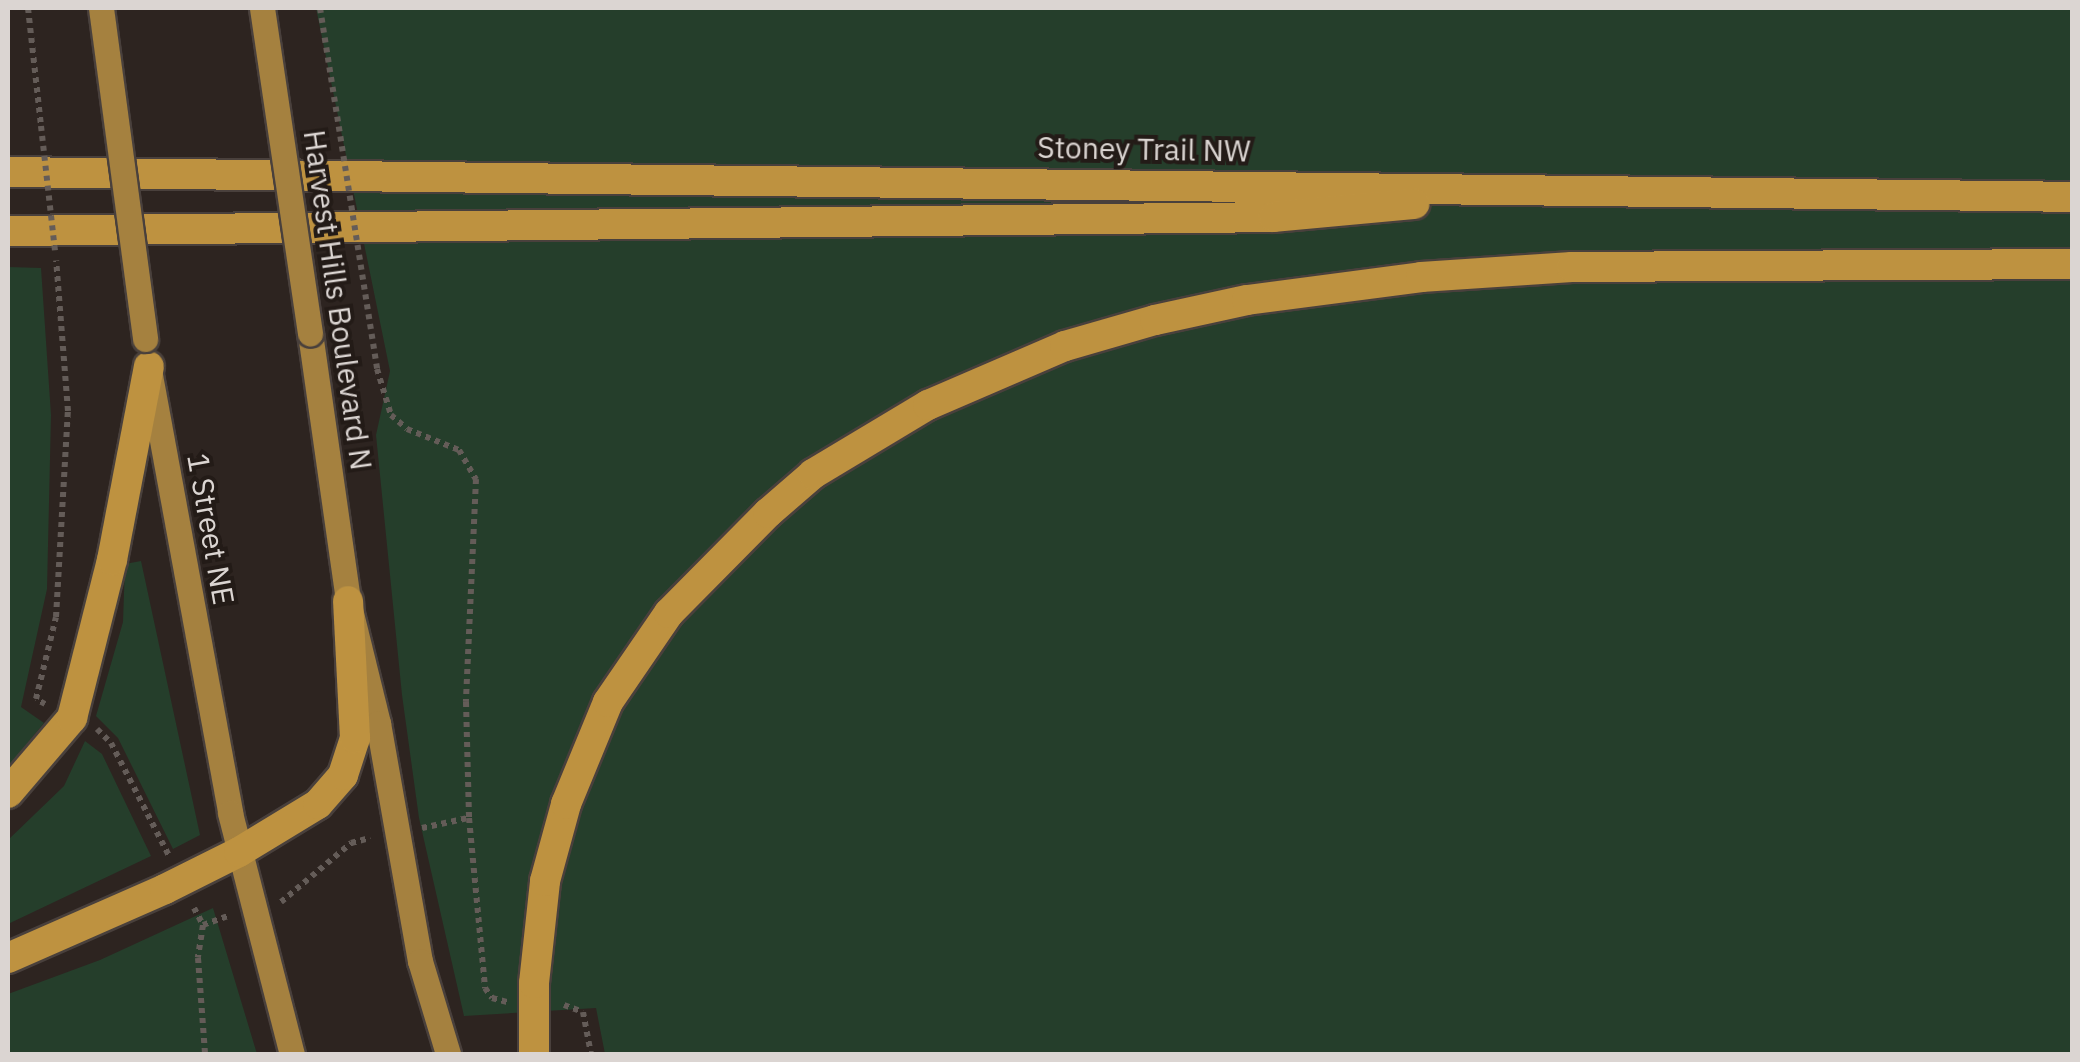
<!DOCTYPE html>
<style>
body{margin:0}
#map{position:relative;width:2080px;height:1062px;overflow:hidden;background:#2d2420;font-family:"IBM Plex Sans",sans-serif}
div>[style]{position:absolute}
[style*='--x']{left:calc(var(--x)*1px);top:calc(var(--y)*1px);width:calc(var(--w)*1px);rotate:calc(var(--a)*1deg)}
.green>*{inset:0;background:#253e2b}
.path>*{height:6px;margin-top:-3px;transform-origin:0;background:repeating-linear-gradient(90deg,#645c58 0 5px,transparent 0 10px)}
.roads{filter:drop-shadow(2px 0 #49403c) drop-shadow(-2px 0 #49403c) drop-shadow(0 2px #49403c) drop-shadow(0 -2px #49403c)}
.major>*{height:25px;margin:-12.5px;padding:0 12.5px;transform-origin:12.5px;border-radius:12.5px;background:#a5813f}
.highway>*{height:30px;margin:-15px;padding:0 15px;transform-origin:15px;border-radius:15px;background:#be9240}
.path-bridge>*{height:6px;margin-top:-3px;transform-origin:0;background:repeating-linear-gradient(90deg,#645c58 0 5px,transparent 0 10px)}
.bridges{filter:drop-shadow(2px 0 #49403c) drop-shadow(-2px 0 #49403c) drop-shadow(0 2px #49403c) drop-shadow(0 -2px #49403c)}
.major-bridge>*{height:25px;margin:-12.5px;padding:0 12.5px;transform-origin:12.5px;border-radius:12.5px;background:#a5813f}
span{translate:-50% -50%;white-space:nowrap;text-align:center;line-height:1.15;-webkit-text-stroke:8px #231b17;paint-order:stroke}
.street-label{font-size:30px;color:#dbd5d2}
.frame{position:absolute;inset:0;border:10px solid #dbd5d2;pointer-events:none}
</style>
<div id="map">
<div class="green">
<div style="clip-path:polygon(316px 8px,2072px 8px,2072px 1054px,605px 1054px,596px 1008px,464px 1016px,419px 818px,402px 695px,376px 435px,390px 371px)"></div>
<div style="clip-path:polygon(8px 267px,41px 268px,51px 415px,47px 589px,21px 707px,44px 723px,8px 767px)"></div>
<div style="clip-path:polygon(141px 561px,200px 835px,173px 849px,118px 738px,96px 716px,123px 622px,125px 564px)"></div>
<div style="clip-path:polygon(85px 741px,102px 754px,151px 856px,8px 924px,8px 840px,64px 786px)"></div>
<div style="clip-path:polygon(213px 908px,257px 1054px,8px 1054px,8px 994px,100px 960px)"></div>
</div>
<div class="path">
<div style="--x:28;--y:8;--w:119;--a:83.7"></div>
<div style="--x:377;--y:369;--w:48;--a:73.1"></div>
<div style="--x:391;--y:415;--w:21;--a:41"></div>
<div style="--x:407;--y:429;--w:56;--a:22"></div>
<div style="--x:459;--y:450;--w:34;--a:60"></div>
<div style="--x:476;--y:479;--w:223;--a:92.6"></div>
<div style="--x:466;--y:702;--w:116;--a:88.5"></div>
<div style="--x:469;--y:818;--w:171;--a:84.6"></div>
<div style="--x:485;--y:988;--w:12;--a:55"></div>
<div style="--x:492;--y:998;--w:16;--a:15"></div>
<div style="--x:45;--y:704;--w:10;--a:-151"></div>
<div style="--x:36;--y:699;--w:84;--a:-76.3"></div>
<div style="--x:56;--y:617;--w:206;--a:-86.7"></div>
<div style="--x:68;--y:411;--w:151;--a:-94.5"></div>
<div style="--x:97;--y:729;--w:20;--a:45"></div>
<div style="--x:111;--y:743;--w:127;--a:62.8"></div>
<div style="--x:422;--y:828;--w:47;--a:-12.3"></div>
<div style="--x:281;--y:902;--w:92;--a:-40.1"></div>
<div style="--x:351;--y:843;--w:20;--a:-15"></div>
<div style="--x:194;--y:908;--w:19;--a:62"></div>
<div style="--x:203;--y:925;--w:29;--a:-20"></div>
<div style="--x:203;--y:925;--w:33;--a:99"></div>
<div style="--x:198;--y:958;--w:96;--a:85.8"></div>
<div style="--x:564;--y:1005;--w:20;--a:20"></div>
<div style="--x:583;--y:1012;--w:43;--a:79.2"></div>
</div>
<div class="roads">
<div class="major">
<div style="--x:310;--y:333;--w:271;--a:81.9"></div>
<div style="--x:348;--y:601;--w:126;--a:76.2"></div>
<div style="--x:378;--y:723;--w:242;--a:80"></div>
<div style="--x:420;--y:961;--w:97;--a:73.2"></div>
<div style="--x:150;--y:375;--w:445;--a:79.6"></div>
<div style="--x:230;--y:813;--w:249;--a:75.6"></div>
</div>
<div class="highway">
<div style="--x:8;--y:172;--w:2064;--a:0.69"></div>
<div style="--x:8;--y:231;--w:1266;--a:-0.63"></div>
<div style="--x:1274;--y:217;--w:141;--a:-5.3"></div>
<div style="--x:8;--y:793;--w:99;--a:-49.5"></div>
<div style="--x:72;--y:718;--w:163;--a:-75.8"></div>
<div style="--x:112;--y:560;--w:197;--a:-79.2"></div>
<div style="--x:8;--y:958;--w:171;--a:-23.7"></div>
<div style="--x:165;--y:889;--w:83;--a:-26.6"></div>
<div style="--x:239;--y:852;--w:92;--a:-31.3"></div>
<div style="--x:318;--y:804;--w:38;--a:-49"></div>
<div style="--x:343;--y:775;--w:39;--a:-72"></div>
<div style="--x:355;--y:738;--w:137;--a:-92.9"></div>
<div style="--x:534;--y:1054;--w:71;--a:-90"></div>
<div style="--x:534;--y:983;--w:103;--a:-83.8"></div>
<div style="--x:545;--y:881;--w:80;--a:-74.7"></div>
<div style="--x:566;--y:804;--w:110;--a:-67.6"></div>
<div style="--x:608;--y:702;--w:108;--a:-55.6"></div>
<div style="--x:669;--y:613;--w:141;--a:-45.3"></div>
<div style="--x:768;--y:513;--w:60;--a:-40.9"></div>
<div style="--x:813;--y:474;--w:134;--a:-31"></div>
<div style="--x:928;--y:405;--w:149;--a:-23.3"></div>
<div style="--x:1065;--y:346;--w:94;--a:-16.1"></div>
<div style="--x:1155;--y:320;--w:94;--a:-12.3"></div>
<div style="--x:1247;--y:300;--w:176;--a:-7.5"></div>
<div style="--x:1421;--y:277;--w:151;--a:-3.8"></div>
<div style="--x:1572;--y:267;--w:500;--a:-0.34"></div>
</div>
</div>
<div class="path-bridge">
<div style="--x:320;--y:8;--w:365;--a:81"></div>
<div style="--x:41;--y:126;--w:125;--a:83.6"></div>
</div>
<div class="bridges">
<div class="major-bridge">
<div style="--x:101;--y:8;--w:334;--a:82.4"></div>
<div style="--x:262;--y:8;--w:329;--a:81.6"></div>
</div>
</div>
<div class="street-label">
<span style="left:1144px;top:149px;rotate:1deg">Stoney Trail NW</span>
<span style="left:338px;top:300px;rotate:82deg">Harvest Hills Boulevard N</span>
<span style="left:211px;top:529px;rotate:80deg">1 Street NE</span>
</div>
<div class="frame"></div>
</div>
